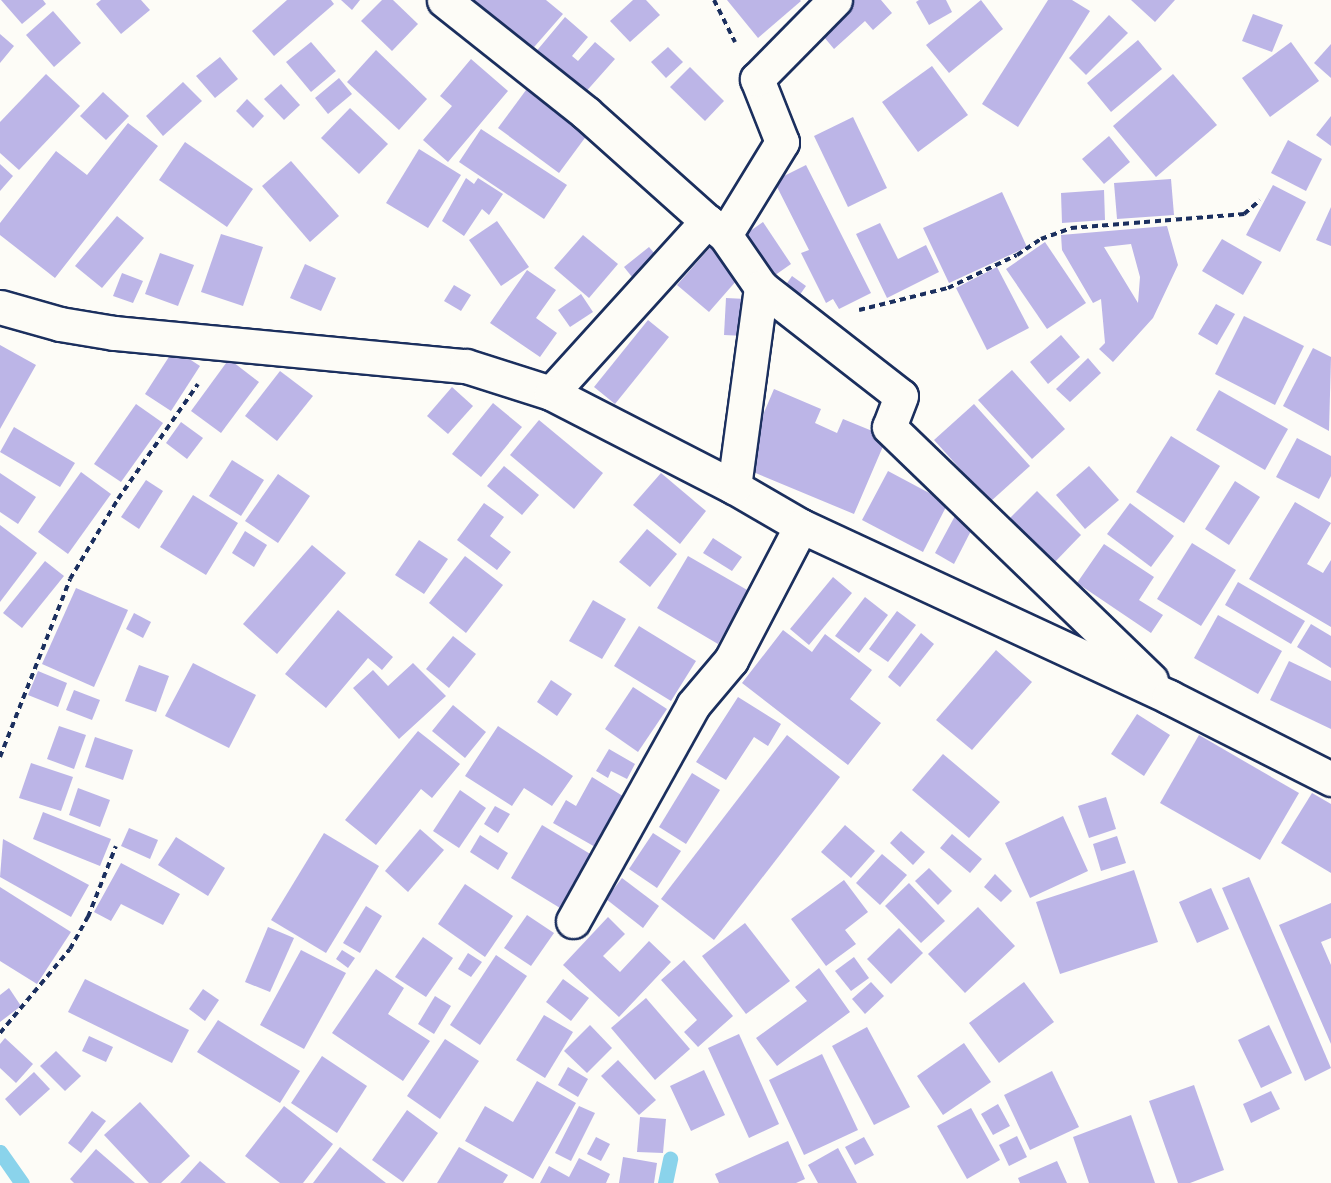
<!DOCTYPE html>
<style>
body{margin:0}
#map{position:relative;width:1331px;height:1183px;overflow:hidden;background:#fdfcf7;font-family:Caveat,sans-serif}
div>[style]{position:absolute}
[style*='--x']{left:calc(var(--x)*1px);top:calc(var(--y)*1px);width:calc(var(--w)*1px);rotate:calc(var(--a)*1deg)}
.stream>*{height:15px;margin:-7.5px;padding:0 7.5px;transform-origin:7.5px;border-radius:7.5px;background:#8ad3eb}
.building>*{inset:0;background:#bcb5e7}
.path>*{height:4px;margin-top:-2px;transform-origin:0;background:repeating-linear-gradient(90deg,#1b2f5e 0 6px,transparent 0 10.5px)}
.roads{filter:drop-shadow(2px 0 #1b2f5e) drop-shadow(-2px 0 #1b2f5e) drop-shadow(0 2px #1b2f5e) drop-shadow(0 -2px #1b2f5e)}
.minor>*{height:33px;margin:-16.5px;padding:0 16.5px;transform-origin:16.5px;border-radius:16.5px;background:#fdfcf7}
span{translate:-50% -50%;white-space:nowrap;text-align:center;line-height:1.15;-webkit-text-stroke:4.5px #fdfcf7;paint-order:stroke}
</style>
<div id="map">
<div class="stream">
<div style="--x:0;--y:1152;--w:38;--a:55"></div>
<div style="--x:665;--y:1183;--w:25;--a:-78"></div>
</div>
<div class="building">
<div style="clip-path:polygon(1px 0,43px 0,46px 4px,22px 24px)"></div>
<div style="clip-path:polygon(101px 0,141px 0,150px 10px,121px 34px,96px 4px)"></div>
<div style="clip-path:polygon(287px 0,331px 0,334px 4px,274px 56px,252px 31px)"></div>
<div style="clip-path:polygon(341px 0,360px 0,352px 10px)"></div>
<div style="clip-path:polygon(382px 0,393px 0,418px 24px,392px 51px,361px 21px)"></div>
<div style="clip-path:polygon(466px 0,546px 0,563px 14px,528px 54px)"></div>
<div style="clip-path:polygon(633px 0,646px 0,660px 15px,630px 42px,610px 21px)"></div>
<div style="clip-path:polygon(727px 0,800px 0,801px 1px,758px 38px)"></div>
<div style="clip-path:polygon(854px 0,881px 0,892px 13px,873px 30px,865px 21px,834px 49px,819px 31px)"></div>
<div style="clip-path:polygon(919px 0,946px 0,952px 12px,929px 25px,916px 2px)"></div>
<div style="clip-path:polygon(981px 0,1003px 29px,949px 73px,926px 45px)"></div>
<div style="clip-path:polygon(1048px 0,1072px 0,1090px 11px,1018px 127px,982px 104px)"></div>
<div style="clip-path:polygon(1131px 0,1175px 0,1155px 22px)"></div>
<div style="clip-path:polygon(53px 11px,81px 43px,54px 67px,26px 35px)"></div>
<div style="clip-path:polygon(1253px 14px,1283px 25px,1272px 52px,1242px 41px)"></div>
<div style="clip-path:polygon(1109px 15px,1128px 33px,1086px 75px,1069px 58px)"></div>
<div style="clip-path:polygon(565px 17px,588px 37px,572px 56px,578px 61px,595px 42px,615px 59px,583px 95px,534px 54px)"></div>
<div style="clip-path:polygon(0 34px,14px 46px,0 63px)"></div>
<div style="clip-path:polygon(1138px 40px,1162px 69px,1111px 112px,1087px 83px)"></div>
<div style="clip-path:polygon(311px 42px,336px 71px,311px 92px,286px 62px)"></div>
<div style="clip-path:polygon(1291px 42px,1319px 81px,1270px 117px,1242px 78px)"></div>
<div style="clip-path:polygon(1331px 44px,1331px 78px,1314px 63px)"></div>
<div style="clip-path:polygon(668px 47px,683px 62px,666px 78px,651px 62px)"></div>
<div style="clip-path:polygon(376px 50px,427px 99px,399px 130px,347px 82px)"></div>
<div style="clip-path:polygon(220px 57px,238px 79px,215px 98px,196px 76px)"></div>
<div style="clip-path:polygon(471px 59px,508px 91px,448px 162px,423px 140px,452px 106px,440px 96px)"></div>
<div style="clip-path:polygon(932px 66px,968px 115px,918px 152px,882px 102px)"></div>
<div style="clip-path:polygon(690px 67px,724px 101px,705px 121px,670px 87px)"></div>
<div style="clip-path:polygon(46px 74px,80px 106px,19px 170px,0 153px,0 122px)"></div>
<div style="clip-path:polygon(1173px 74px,1217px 125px,1156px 177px,1113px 126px)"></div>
<div style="clip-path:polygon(339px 78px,352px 94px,328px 114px,315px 98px)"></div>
<div style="clip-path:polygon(183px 82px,202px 101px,163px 136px,146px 116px)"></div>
<div style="clip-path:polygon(281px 84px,300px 105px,284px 120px,264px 99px)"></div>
<div style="clip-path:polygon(529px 86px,590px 131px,559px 173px,498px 128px)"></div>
<div style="clip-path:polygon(103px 92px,129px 116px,106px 140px,80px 116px)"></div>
<div style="clip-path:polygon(247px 99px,264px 116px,253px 128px,236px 111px)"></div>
<div style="clip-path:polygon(350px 108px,388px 144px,359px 174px,321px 138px)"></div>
<div style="clip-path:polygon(1331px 116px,1331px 146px,1316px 135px)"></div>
<div style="clip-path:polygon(853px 117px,887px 188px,848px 207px,814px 136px)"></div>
<div style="clip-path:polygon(128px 123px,158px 146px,55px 278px,0 235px,0 223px,56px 151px,87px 175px)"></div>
<div style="clip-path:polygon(481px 129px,567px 185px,544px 219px,459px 162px)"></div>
<div style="clip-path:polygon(1109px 136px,1130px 162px,1104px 184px,1082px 159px)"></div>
<div style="clip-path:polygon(1288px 140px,1322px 159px,1306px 191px,1271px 173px)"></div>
<div style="clip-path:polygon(185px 142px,253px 189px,227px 227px,159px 180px)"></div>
<div style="clip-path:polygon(419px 149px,461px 175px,428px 228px,386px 203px)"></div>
<div style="clip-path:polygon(291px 161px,339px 216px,310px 242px,262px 186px)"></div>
<div style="clip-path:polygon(0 164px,13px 176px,0 191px)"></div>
<div style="clip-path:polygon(806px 165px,871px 293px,839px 309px,833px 299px,826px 303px,801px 253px,809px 250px,774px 181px)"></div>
<div style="clip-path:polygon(466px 178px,474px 184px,478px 178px,503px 194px,489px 215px,482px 209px,464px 236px,442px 221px)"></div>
<div style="clip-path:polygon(1171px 179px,1174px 215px,1117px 219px,1114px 183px)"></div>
<div style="clip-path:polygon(1273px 185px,1306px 202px,1280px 252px,1246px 235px)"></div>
<div style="clip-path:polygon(1104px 190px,1105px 220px,1062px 223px,1061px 193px)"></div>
<div style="clip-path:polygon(1002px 192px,1027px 247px,949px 283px,923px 228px)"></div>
<div style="clip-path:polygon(1331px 207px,1331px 246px,1316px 240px)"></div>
<div style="clip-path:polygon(117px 216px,144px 238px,102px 288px,75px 266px)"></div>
<div style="clip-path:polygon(497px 221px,529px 267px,501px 286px,469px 240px)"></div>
<div style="clip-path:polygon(763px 222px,791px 264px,771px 278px,743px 236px)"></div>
<div style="clip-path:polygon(880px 223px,898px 259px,926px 245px,939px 272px,887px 298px,856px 234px)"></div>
<div style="clip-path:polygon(evenodd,1167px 226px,1178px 265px,1153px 318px,1113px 362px,1099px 349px,1105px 343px,1101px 299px,1093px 303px,1062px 250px,1061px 235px,1167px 226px,1131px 244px,1140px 277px,1138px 303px,1104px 247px,1131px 244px)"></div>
<div style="clip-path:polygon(221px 234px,263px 247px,243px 306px,201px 292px)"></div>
<div style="clip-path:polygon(583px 235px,618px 264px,589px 298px,554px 268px)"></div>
<div style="clip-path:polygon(1222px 239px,1262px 262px,1243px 295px,1202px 271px)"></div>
<div style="clip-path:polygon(1045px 242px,1086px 303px,1047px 329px,1006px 269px)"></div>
<div style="clip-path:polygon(713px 244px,744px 272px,709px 312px,677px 285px)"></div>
<div style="clip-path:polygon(649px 247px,661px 261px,636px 282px,624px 267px)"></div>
<div style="clip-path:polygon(160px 253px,194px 265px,178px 306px,145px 294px)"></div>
<div style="clip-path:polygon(305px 264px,336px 278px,321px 311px,290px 298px)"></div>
<div style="clip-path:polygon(997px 267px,1029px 328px,987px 350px,956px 288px)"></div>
<div style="clip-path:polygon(527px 270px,556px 290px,536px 318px,557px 333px,540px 357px,490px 323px)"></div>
<div style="clip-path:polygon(122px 273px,143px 281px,133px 303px,113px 296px)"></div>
<div style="clip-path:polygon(792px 276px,806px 286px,799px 296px,785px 286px)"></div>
<div style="clip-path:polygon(454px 285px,471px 295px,461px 311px,444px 301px)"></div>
<div style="clip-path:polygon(581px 294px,593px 312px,570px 327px,558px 310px)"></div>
<div style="clip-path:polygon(726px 298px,746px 299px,745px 336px,724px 335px)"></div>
<div style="clip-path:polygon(1216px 304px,1235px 314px,1217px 345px,1198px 334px)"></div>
<div style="clip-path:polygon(1244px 316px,1304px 346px,1275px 405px,1215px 374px)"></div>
<div style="clip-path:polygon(648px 320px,669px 337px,615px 404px,594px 387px)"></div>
<div style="clip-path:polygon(1061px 335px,1080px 357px,1048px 384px,1030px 362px)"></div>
<div style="clip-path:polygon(0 345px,36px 365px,0 429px)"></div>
<div style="clip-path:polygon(1313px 348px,1331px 357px,1329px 431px,1283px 406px)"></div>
<div style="clip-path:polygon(174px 349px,200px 366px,171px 411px,145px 394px)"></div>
<div style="clip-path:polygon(1088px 358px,1101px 373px,1070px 402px,1056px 389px)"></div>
<div style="clip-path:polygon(229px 359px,259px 382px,221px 433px,191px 411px)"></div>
<div style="clip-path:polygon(1012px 370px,1065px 429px,1032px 459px,978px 400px)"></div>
<div style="clip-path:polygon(280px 371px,313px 396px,277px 441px,245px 416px)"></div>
<div style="clip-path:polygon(452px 387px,473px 406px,448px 434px,427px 416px)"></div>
<div style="clip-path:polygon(774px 389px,821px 409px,815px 423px,837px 433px,843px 419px,887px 437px,854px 514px,741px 467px)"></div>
<div style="clip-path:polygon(1219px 390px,1288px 429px,1265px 470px,1196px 430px)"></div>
<div style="clip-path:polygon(493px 403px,522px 427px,481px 477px,452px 454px)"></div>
<div style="clip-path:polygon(136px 404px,163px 423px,121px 482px,94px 464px)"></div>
<div style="clip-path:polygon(974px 404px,1030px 466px,990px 502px,934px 440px)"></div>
<div style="clip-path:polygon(539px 420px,603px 473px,574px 509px,510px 455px)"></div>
<div style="clip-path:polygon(181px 422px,203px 438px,187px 459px,166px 443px)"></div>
<div style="clip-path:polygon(14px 427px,75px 463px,60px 487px,0 452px)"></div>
<div style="clip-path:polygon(1171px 436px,1220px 466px,1184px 523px,1136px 492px)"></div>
<div style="clip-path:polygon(1297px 438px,1331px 456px,1331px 476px,1319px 499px,1276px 477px)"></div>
<div style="clip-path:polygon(232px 460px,264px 480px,241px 516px,209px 496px)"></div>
<div style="clip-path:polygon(504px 466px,539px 495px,522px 515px,487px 486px)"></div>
<div style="clip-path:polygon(1089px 466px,1119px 500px,1085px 529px,1056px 495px)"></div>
<div style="clip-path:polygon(888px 471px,948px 503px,923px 552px,862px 520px)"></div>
<div style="clip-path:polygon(81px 472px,111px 494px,68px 554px,38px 532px)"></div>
<div style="clip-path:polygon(0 473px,36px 497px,18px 524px,0 512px)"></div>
<div style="clip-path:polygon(661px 473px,706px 511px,680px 544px,633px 505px)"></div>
<div style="clip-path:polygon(278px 474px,310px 496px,278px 543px,245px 521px)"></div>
<div style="clip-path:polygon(146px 480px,163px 491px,139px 529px,121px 517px)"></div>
<div style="clip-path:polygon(1235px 481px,1260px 497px,1229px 545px,1205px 529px)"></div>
<div style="clip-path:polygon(1037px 491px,1081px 535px,1052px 565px,1008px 520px)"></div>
<div style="clip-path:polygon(193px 495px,238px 523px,206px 575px,160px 547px)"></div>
<div style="clip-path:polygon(1295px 502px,1331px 523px,1307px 564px,1323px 573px,1331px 560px,1331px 627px,1249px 579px)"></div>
<div style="clip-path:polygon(484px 503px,504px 517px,490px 536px,511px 552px,497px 570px,457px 540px)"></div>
<div style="clip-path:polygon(1130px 503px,1174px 536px,1151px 567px,1107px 534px)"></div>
<div style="clip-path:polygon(956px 514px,975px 523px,954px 564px,935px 553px)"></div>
<div style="clip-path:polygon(0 525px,37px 553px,0 602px)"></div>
<div style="clip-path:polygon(647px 529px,677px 554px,650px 587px,619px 562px)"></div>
<div style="clip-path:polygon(245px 531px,267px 545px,254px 567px,232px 553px)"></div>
<div style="clip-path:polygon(713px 538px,742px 557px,732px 571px,703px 553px)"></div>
<div style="clip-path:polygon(419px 540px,448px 559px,424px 594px,395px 575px)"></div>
<div style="clip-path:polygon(1192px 543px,1236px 570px,1201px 626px,1157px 599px)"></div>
<div style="clip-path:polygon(1104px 544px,1154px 577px,1139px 600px,1163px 615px,1151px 633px,1077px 583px)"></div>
<div style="clip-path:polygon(312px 545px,346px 573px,277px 654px,243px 624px)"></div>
<div style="clip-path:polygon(465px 556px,503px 585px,466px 633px,429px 603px)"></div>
<div style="clip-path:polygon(688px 556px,749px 591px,718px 644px,657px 608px)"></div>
<div style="clip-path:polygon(45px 561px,64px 576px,22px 628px,3px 613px)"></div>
<div style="clip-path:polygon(833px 577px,852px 593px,809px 645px,790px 629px)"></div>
<div style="clip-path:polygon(1238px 582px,1305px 621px,1291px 644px,1225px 605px)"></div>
<div style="clip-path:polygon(76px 588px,128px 610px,94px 687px,42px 664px)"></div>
<div style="clip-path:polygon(865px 597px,888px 615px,859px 653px,835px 636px)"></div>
<div style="clip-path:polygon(593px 600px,626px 619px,602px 659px,569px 641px)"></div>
<div style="clip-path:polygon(338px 610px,393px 657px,382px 670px,368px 658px,326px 708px,285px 674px)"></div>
<div style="clip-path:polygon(897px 611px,916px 625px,888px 662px,869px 649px)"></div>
<div style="clip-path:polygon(134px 613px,151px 622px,143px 638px,126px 629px)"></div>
<div style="clip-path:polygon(1218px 615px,1282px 651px,1258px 694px,1194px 658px)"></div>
<div style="clip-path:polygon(1311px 624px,1331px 636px,1331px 668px,1297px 647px)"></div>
<div style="clip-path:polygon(639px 626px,696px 661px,671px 701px,614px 666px)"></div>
<div style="clip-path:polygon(783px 630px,812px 652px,825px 634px,872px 670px,850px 699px,881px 723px,848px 765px,742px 683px)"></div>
<div style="clip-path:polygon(921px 633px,934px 644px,900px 687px,888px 677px)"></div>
<div style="clip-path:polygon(453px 636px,476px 654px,449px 688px,426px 669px)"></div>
<div style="clip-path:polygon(996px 650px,1032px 682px,972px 750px,936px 720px)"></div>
<div style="clip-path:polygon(1289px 661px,1331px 681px,1331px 729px,1270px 700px)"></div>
<div style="clip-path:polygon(193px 663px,256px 695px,229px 748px,165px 716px)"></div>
<div style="clip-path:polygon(413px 663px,446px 696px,399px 739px,353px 688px,373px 670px,388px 686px)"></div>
<div style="clip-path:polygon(139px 665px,169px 676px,156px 712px,125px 701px)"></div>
<div style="clip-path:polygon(38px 671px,67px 683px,58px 707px,28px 695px)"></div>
<div style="clip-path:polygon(551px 680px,572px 694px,557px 716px,537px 702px)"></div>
<div style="clip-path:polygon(633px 687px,667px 709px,638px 752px,605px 729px)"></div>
<div style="clip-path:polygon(74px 690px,100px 700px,92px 720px,66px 710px)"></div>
<div style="clip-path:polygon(738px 697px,781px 724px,768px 746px,754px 737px,726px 780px,696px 762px)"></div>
<div style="clip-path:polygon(453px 705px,486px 732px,465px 758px,432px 731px)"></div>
<div style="clip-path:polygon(1137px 714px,1170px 735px,1144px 776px,1111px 754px)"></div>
<div style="clip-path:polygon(59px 726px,86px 735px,74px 769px,47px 759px)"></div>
<div style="clip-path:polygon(498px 726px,573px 776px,552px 806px,524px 788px,512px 806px,465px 776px)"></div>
<div style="clip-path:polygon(418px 731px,460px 764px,432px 798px,421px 789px,376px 845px,345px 820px)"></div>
<div style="clip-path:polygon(787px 735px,840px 777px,714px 940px,661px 899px)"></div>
<div style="clip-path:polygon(1199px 735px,1299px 793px,1260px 860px,1160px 803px)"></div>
<div style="clip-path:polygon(95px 737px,133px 750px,123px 780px,85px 767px)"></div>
<div style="clip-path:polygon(609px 749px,635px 764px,627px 779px,611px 771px,608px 778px,596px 771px)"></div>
<div style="clip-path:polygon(943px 754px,1000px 802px,969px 838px,912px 790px)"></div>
<div style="clip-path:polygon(31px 763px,73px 777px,61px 811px,19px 798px)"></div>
<div style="clip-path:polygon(692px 773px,720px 790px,686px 844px,659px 827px)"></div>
<div style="clip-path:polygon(592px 777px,626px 798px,597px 848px,553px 823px,566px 800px,576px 806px)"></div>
<div style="clip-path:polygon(78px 788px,110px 800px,100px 827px,69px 815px)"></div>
<div style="clip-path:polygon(460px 790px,486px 808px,459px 848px,433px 831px)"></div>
<div style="clip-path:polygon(1312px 793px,1331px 804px,1331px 873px,1281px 843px)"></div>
<div style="clip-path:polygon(1106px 797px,1116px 829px,1089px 838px,1078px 806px)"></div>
<div style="clip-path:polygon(495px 806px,510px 814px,498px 833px,484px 824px)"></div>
<div style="clip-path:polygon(43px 812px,111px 839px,100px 866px,33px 839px)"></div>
<div style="clip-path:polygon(1063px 816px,1088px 871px,1030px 898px,1005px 843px)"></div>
<div style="clip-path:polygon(542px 825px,592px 855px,560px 908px,511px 878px)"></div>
<div style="clip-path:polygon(845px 825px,875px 851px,851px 878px,821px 852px)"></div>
<div style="clip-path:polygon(129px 828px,158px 840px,150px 859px,121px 846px)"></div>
<div style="clip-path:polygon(420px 829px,444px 850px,408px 892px,385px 871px)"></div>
<div style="clip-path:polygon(901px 831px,925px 852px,913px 865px,890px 843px)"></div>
<div style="clip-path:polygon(324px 833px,379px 866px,326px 953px,271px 920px)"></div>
<div style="clip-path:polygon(653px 833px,681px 851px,657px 888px,629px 869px)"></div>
<div style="clip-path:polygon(952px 834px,982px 859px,970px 873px,940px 848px)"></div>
<div style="clip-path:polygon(480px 835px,508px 853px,498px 870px,470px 852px)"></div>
<div style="clip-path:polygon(1117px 836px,1126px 863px,1101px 871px,1093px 844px)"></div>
<div style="clip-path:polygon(176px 837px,225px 868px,208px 896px,158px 865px)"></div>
<div style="clip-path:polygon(3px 839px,89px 885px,71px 917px,0 877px)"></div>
<div style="clip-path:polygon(882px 854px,907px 875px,880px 905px,856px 883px)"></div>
<div style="clip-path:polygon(121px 863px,180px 894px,163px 925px,121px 904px,111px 921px,94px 912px)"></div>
<div style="clip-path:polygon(929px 868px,952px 891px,938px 905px,915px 881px)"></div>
<div style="clip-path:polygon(1134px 870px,1158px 942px,1060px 974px,1036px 902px)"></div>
<div style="clip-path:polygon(995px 874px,1012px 891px,1001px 902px,984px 887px)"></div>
<div style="clip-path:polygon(1249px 877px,1331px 1068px,1305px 1081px,1222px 888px)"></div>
<div style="clip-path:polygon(622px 878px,659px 906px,643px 928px,606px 899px)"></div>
<div style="clip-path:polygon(844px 880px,868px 912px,845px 930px,856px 944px,826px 966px,791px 919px)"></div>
<div style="clip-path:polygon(909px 883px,945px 921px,921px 943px,885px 906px)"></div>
<div style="clip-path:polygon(465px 884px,513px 916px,485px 957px,438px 924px)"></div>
<div style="clip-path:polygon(0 887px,71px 932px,37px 984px,0 961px)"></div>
<div style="clip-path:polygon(1211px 888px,1229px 929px,1197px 943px,1179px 902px)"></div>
<div style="clip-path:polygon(1331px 903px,1331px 938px,1321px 942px,1331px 965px,1331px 1044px,1279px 925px)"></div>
<div style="clip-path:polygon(366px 906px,382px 916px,360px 953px,343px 943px)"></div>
<div style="clip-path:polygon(978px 907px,1015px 946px,965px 993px,928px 954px)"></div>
<div style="clip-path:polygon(527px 915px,554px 933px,531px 966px,504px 948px)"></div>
<div style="clip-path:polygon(608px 917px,625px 934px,603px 956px,620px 972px,649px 941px,671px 962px,619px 1017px,563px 965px)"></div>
<div style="clip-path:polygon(745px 923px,790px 981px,746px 1014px,702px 956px)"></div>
<div style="clip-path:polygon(268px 927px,294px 938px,270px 992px,245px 982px)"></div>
<div style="clip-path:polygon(899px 928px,923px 953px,891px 984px,867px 959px)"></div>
<div style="clip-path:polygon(423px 937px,453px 958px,426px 997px,395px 977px)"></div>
<div style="clip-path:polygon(301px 950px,346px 973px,304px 1049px,260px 1025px)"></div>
<div style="clip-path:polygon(342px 950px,355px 958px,348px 968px,336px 959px)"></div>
<div style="clip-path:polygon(468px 953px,482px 962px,471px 977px,458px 969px)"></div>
<div style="clip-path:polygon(496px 955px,527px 976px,480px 1045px,450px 1025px)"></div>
<div style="clip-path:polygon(854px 957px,869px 978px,851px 991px,835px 971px)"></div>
<div style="clip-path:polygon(684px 960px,733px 1016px,698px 1047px,684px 1032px,697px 1020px,661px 980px)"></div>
<div style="clip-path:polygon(819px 968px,850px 1012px,777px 1066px,756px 1038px,807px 1001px,795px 987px)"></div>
<div style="clip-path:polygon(376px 969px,404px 988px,388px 1014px,430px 1041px,403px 1081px,332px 1033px)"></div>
<div style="clip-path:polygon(85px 979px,189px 1030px,172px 1063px,68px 1012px)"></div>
<div style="clip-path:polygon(563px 979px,589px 998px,571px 1021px,546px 1002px)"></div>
<div style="clip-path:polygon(871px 982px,884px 996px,865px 1014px,852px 999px)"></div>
<div style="clip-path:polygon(1024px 982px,1054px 1022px,999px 1063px,969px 1023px)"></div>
<div style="clip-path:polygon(9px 988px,21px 1006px,0 1022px,0 995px)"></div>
<div style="clip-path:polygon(203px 989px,219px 1000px,205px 1021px,189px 1009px)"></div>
<div style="clip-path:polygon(435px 996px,451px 1006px,434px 1034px,418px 1024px)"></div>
<div style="clip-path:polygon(646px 998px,690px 1049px,655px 1080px,611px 1028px)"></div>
<div style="clip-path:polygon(544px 1015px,573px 1032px,545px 1078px,516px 1060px)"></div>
<div style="clip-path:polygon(218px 1020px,300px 1071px,280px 1103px,197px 1052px)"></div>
<div style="clip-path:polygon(590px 1025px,612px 1048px,587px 1073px,564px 1051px)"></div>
<div style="clip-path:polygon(1269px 1025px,1292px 1073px,1261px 1088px,1238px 1040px)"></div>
<div style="clip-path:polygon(867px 1027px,910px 1107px,874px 1125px,832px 1046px)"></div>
<div style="clip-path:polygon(739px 1034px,779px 1124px,749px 1138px,708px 1048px)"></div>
<div style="clip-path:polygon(89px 1036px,113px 1047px,106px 1062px,82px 1051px)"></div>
<div style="clip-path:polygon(5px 1038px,33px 1064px,16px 1083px,0 1068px,0 1044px)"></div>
<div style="clip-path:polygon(445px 1039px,479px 1061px,440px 1119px,407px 1096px)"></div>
<div style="clip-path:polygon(964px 1043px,991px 1082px,943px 1115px,917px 1076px)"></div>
<div style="clip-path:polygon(56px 1051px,81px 1076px,65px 1091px,40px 1066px)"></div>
<div style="clip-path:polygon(822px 1054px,858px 1130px,804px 1155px,769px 1080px)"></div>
<div style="clip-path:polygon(322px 1056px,367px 1086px,337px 1133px,291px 1103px)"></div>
<div style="clip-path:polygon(618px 1060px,656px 1100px,639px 1115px,601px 1076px)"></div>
<div style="clip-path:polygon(568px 1067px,588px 1079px,578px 1097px,558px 1085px)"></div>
<div style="clip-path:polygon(704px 1070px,725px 1115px,691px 1131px,670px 1086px)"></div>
<div style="clip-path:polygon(1052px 1071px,1079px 1127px,1030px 1150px,1004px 1095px)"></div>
<div style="clip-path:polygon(34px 1072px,50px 1089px,20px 1116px,5px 1099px)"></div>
<div style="clip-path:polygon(537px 1081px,576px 1103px,533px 1179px,465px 1141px,485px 1106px,513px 1122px)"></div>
<div style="clip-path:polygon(1194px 1085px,1224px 1170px,1190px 1183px,1178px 1183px,1149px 1101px)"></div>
<div style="clip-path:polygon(1271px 1091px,1280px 1109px,1251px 1123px,1243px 1104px)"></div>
<div style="clip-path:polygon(140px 1102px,190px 1156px,161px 1183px,149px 1183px,104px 1135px)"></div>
<div style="clip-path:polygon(998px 1104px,1010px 1126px,993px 1135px,981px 1114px)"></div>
<div style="clip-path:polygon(284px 1106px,333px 1144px,303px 1183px,280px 1183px,245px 1156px)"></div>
<div style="clip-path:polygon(579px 1106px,595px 1113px,571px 1161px,555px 1153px)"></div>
<div style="clip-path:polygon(971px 1108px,1000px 1160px,967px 1179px,937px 1126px)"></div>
<div style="clip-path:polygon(407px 1110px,438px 1133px,403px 1182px,372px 1160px)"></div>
<div style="clip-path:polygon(92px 1111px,106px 1121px,81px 1153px,68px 1143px)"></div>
<div style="clip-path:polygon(1131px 1115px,1155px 1183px,1089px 1183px,1073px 1137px)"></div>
<div style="clip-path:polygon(640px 1117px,666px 1119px,663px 1153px,637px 1152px)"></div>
<div style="clip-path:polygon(1017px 1136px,1027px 1157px,1009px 1166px,999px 1145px)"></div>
<div style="clip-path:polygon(596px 1137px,610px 1144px,601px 1161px,587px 1154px)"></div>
<div style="clip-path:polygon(864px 1137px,874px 1155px,855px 1165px,845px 1147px)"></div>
<div style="clip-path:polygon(788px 1141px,805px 1179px,796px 1183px,719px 1183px,715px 1174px)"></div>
<div style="clip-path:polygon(340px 1147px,386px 1183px,313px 1183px)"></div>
<div style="clip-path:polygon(459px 1147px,508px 1175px,503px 1183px,437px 1183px)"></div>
<div style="clip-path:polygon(838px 1148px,857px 1183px,818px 1183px,808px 1165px)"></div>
<div style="clip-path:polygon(96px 1149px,135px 1183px,74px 1183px,70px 1179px)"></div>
<div style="clip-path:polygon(623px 1157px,657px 1163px,654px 1183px,619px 1183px)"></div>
<div style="clip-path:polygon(579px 1158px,610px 1174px,606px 1183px,540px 1183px,549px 1166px,569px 1177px)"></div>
<div style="clip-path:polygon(200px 1161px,226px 1183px,180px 1183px)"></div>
<div style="clip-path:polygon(1057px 1161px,1067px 1183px,1020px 1183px,1018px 1178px)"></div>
</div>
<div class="path">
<div style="--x:714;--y:0;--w:47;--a:63.4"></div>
<div style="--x:859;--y:310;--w:92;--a:-13.9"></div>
<div style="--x:948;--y:288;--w:76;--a:-25.6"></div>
<div style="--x:1017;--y:255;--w:29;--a:-34"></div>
<div style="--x:1041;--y:239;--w:32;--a:-20"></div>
<div style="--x:1071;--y:228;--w:174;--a:-4.6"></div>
<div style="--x:1244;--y:214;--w:21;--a:-41"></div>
<div style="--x:0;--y:757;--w:191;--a:-68.5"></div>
<div style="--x:70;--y:579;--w:93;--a:-59"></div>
<div style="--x:118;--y:499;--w:140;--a:-55.2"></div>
<div style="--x:0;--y:1033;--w:109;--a:-50.2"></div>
<div style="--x:70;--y:949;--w:37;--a:-61"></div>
<div style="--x:88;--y:917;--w:76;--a:-68.5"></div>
</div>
<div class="roads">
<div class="minor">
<div style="--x:444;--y:0;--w:181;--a:38.5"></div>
<div style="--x:586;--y:113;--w:162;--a:41.8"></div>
<div style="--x:707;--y:221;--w:232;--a:132.2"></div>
<div style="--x:707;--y:221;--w:23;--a:38"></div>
<div style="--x:725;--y:235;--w:109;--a:-58.5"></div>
<div style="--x:782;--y:142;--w:68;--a:-111.6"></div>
<div style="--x:757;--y:79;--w:111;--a:-45.4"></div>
<div style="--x:725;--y:235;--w:63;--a:55.3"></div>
<div style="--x:761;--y:287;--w:177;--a:37.9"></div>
<div style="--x:901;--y:396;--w:33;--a:111"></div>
<div style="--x:889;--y:427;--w:364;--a:44"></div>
<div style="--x:0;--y:307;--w:62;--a:15.8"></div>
<div style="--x:60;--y:324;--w:55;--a:9.5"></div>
<div style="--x:114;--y:333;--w:354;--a:5.4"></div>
<div style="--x:466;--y:366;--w:89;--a:17.6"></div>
<div style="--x:551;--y:393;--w:206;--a:27.2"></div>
<div style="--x:734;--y:487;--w:78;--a:30.2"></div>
<div style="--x:801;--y:526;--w:406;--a:24.9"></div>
<div style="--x:1169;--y:697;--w:182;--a:26.8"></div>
<div style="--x:734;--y:487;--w:202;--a:-82.3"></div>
<div style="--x:573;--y:921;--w:247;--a:-60.9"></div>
<div style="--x:693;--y:705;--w:59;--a:-49.8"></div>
<div style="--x:731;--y:660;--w:151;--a:-62.4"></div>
</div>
</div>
</div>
